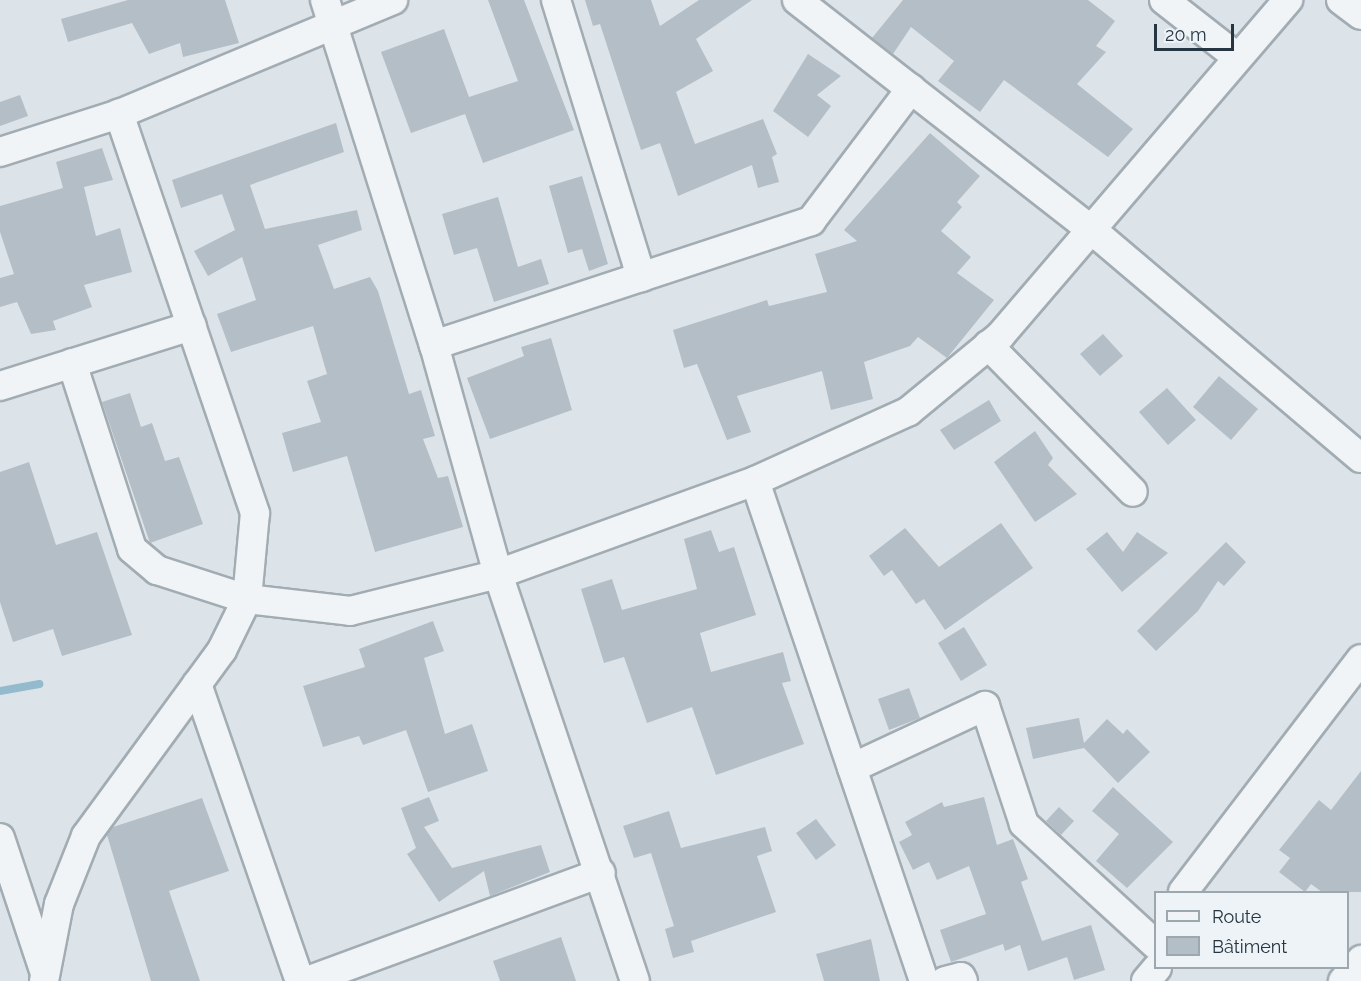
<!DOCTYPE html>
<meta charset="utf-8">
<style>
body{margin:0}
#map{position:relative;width:1361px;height:981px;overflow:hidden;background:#dde4e9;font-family:Raleway,sans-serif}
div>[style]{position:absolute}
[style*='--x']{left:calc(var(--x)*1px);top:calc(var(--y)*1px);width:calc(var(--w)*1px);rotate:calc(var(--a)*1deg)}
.stream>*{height:8px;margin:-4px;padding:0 4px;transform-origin:4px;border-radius:4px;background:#94bbcd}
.building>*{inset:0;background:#b4bec6}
.roads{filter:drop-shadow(2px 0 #a2acb3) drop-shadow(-2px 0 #a2acb3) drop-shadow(0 2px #a2acb3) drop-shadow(0 -2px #a2acb3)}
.street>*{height:28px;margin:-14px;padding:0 14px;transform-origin:14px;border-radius:14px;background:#f0f4f7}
span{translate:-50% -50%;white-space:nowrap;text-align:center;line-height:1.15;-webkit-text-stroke:4.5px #edf3f6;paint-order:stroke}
.legend{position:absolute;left:1154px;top:891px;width:195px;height:78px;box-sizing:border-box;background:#edf3f6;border:2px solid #9da7ae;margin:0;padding:8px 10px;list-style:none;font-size:18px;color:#253541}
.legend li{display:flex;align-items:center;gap:12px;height:30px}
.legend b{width:30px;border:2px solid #9da7ae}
.scale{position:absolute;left:1154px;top:24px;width:80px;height:27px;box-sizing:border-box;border:3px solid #253541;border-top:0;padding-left:8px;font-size:18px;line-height:21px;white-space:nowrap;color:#253541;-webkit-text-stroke:4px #edf3f6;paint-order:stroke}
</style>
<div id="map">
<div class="stream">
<div style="--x:0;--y:691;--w:40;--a:-10"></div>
</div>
<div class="building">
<div style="clip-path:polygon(128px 0,225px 0,239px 43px,183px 57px,180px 43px,149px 54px,132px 23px,68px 42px,61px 19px)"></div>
<div style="clip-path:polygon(488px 0,524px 0,574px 130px,483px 163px,465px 114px,411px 133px,381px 52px,444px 29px,469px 97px,518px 81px)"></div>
<div style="clip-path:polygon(585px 0,651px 0,660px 26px,699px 0,752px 0,696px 39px,713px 71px,676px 92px,695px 144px,763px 119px,777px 154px,772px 157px,779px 182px,758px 188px,752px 165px,678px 196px,660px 143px,641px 150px,600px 24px,593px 26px)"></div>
<div style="clip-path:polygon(903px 0,1088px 0,1115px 21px,1096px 46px,1106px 52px,1077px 84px,1133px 129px,1108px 157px,1004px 80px,980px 112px,938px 81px,954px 61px,911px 27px,893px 54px,872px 38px)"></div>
<div style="clip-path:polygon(808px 54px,841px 76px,817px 95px,831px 106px,808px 137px,773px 111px)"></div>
<div style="clip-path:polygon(20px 95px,28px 116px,0 126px,0 102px)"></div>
<div style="clip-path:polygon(336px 123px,344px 152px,250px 185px,265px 229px,357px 210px,362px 230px,318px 245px,334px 289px,370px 277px,378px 291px,409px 394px,421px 390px,435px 436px,423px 439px,438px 478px,448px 476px,463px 527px,375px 552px,347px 456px,293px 472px,282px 433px,321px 422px,307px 381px,327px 374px,313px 326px,231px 352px,217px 314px,256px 300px,242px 257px,208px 276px,194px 251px,235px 230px,222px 194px,181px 208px,172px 180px)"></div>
<div style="clip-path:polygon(930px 133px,980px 176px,957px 202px,962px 207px,941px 231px,971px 257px,957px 273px,994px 300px,947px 358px,918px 337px,910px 346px,864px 362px,873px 399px,831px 410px,822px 371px,737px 396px,751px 432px,727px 440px,697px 364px,684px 368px,673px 330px,767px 300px,769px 306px,827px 292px,815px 254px,857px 241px,844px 230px)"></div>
<div style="clip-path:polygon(102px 148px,113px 180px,84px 187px,96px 236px,120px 228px,132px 272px,84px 285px,92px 307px,53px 321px,56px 330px,31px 334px,17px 302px,0 307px,0 278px,14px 274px,0 232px,0 206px,63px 188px,56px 162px)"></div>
<div style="clip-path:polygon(582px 176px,608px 264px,589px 271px,582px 249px,568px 253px,549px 186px)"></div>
<div style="clip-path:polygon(498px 197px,518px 267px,541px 259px,549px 284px,494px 302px,477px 248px,454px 255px,442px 214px)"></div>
<div style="clip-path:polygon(1103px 334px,1123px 356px,1100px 376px,1080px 354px)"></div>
<div style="clip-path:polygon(551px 338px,572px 410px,490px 439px,467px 378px,524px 356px,521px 347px)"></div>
<div style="clip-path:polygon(1219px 376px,1258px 409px,1231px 440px,1193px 407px)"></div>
<div style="clip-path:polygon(1167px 388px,1196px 420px,1168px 445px,1139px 412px)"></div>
<div style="clip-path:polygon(130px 393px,141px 427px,152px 423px,165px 461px,179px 457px,203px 524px,150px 543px,102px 402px)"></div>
<div style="clip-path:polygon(989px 400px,1001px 421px,954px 450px,940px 430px)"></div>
<div style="clip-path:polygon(1035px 431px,1053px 458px,1048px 465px,1077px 494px,1035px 522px,994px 462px)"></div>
<div style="clip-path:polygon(29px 462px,56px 545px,97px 532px,132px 635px,62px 656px,53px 629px,13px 642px,0 602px,0 472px)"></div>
<div style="clip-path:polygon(1001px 523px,1033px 568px,945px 630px,924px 599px,916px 604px,892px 570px,884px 576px,869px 556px,905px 528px,939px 567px)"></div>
<div style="clip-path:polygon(711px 530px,719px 552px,734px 547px,756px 615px,700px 633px,711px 672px,783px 652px,791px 681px,782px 683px,804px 744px,716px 775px,692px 707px,647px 723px,624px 657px,604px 663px,581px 589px,612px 579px,622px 610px,697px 589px,684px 539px)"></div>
<div style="clip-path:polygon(1107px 532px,1123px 552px,1137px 532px,1168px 553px,1122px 592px,1086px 549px)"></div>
<div style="clip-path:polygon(1226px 542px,1246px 562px,1224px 586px,1218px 581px,1198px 611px,1156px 651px,1137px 631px)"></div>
<div style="clip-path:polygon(433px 621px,444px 651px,424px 658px,445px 734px,472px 724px,488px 771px,428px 792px,406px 730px,363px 745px,359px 736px,323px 747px,303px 686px,365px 667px,359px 649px)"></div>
<div style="clip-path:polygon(964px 627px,987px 665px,961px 681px,938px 643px)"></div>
<div style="clip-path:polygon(909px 688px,920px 718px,889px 730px,878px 699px)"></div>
<div style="clip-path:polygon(1079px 718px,1084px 743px,1107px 719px,1123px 734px,1127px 729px,1150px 752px,1118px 783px,1084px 748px,1033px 759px,1026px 728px)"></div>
<div style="clip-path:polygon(1361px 771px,1361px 892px,1322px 892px,1311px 884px,1305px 892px,1279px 872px,1290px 858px,1279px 850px,1319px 800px,1331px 810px)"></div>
<div style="clip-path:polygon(1113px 787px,1173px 842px,1127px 888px,1096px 861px,1119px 834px,1092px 811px)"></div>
<div style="clip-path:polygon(429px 797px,439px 821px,424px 827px,452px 868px,541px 845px,550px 872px,490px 896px,484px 871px,439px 902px,407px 854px,416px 848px,401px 808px)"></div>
<div style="clip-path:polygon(984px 797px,997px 845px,1013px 839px,1028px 879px,1021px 882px,1042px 941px,1091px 925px,1105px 970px,1074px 980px,1067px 957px,1028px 971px,1020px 945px,1005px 951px,1003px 944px,951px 962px,940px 930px,986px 914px,969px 866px,937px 880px,929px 862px,913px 870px,899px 842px,912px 835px,905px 822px,942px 802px,944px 807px)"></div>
<div style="clip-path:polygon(202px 798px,229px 871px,169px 891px,200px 981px,151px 981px,107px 835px,113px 827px)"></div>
<div style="clip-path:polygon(1059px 807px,1074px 821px,1061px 835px,1046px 821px)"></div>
<div style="clip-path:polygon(669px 811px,681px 848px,765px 827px,772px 851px,757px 856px,776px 912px,691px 941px,694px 952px,673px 958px,665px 929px,674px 926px,651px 853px,634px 858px,623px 826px)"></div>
<div style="clip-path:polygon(816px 819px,836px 845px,816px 860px,796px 833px)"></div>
<div style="clip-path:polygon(561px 937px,576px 981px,500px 981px,493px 961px)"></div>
<div style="clip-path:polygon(871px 939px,880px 981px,824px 981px,816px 954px)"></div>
</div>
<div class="roads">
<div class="street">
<div style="--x:325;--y:0;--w:362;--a:72.5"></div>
<div style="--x:434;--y:345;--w:238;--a:74.4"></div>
<div style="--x:498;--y:574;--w:429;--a:71.4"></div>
<div style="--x:556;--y:0;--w:290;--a:72.9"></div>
<div style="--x:797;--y:0;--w:375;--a:38"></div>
<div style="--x:1093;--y:231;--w:351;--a:40.3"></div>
<div style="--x:1164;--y:0;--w:93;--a:38"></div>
<div style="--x:1341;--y:0;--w:25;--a:37"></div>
<div style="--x:0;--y:152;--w:125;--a:-17.7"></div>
<div style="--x:119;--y:114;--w:297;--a:-22.6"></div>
<div style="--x:434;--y:345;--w:397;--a:-18.2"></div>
<div style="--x:811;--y:221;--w:166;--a:-52.9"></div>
<div style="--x:988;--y:345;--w:206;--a:45.4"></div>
<div style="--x:72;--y:363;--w:195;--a:72.1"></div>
<div style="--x:132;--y:549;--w:33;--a:40"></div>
<div style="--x:157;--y:570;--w:95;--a:17.9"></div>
<div style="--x:247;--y:599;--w:104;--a:6.6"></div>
<div style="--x:350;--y:611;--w:153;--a:-14"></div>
<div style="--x:498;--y:574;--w:273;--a:-19.9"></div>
<div style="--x:755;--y:481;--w:169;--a:-24.4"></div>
<div style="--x:909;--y:411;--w:118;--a:-39.5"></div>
<div style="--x:1000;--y:336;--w:443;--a:-49.4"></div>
<div style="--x:0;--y:386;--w:201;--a:-17.4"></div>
<div style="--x:755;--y:481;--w:528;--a:71.32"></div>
<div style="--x:197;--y:684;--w:314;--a:70.9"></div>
<div style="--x:852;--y:768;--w:147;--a:-25"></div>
<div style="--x:985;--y:706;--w:124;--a:71.7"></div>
<div style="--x:1024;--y:824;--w:179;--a:42.5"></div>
<div style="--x:0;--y:838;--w:142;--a:71.6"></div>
<div style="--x:1183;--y:892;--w:293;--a:-52.6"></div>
<div style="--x:44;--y:981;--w:78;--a:-79"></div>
<div style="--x:59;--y:904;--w:73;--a:-68.3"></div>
<div style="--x:86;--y:836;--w:230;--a:-53.8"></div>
<div style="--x:222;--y:650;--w:57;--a:-63.9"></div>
<div style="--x:247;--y:599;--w:86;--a:-84.7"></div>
<div style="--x:255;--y:513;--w:422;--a:-108.8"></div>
<div style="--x:307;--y:981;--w:313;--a:-20.2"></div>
<div style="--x:945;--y:981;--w:16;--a:-14"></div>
<div style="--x:961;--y:977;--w:4;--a:63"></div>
<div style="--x:1146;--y:981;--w:17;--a:-50"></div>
<div style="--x:1343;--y:981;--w:28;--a:-49"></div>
</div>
</div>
<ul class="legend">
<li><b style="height:8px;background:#f0f4f7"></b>Route</li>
<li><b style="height:16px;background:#b4bec6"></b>Bâtiment</li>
</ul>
<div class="scale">20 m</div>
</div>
